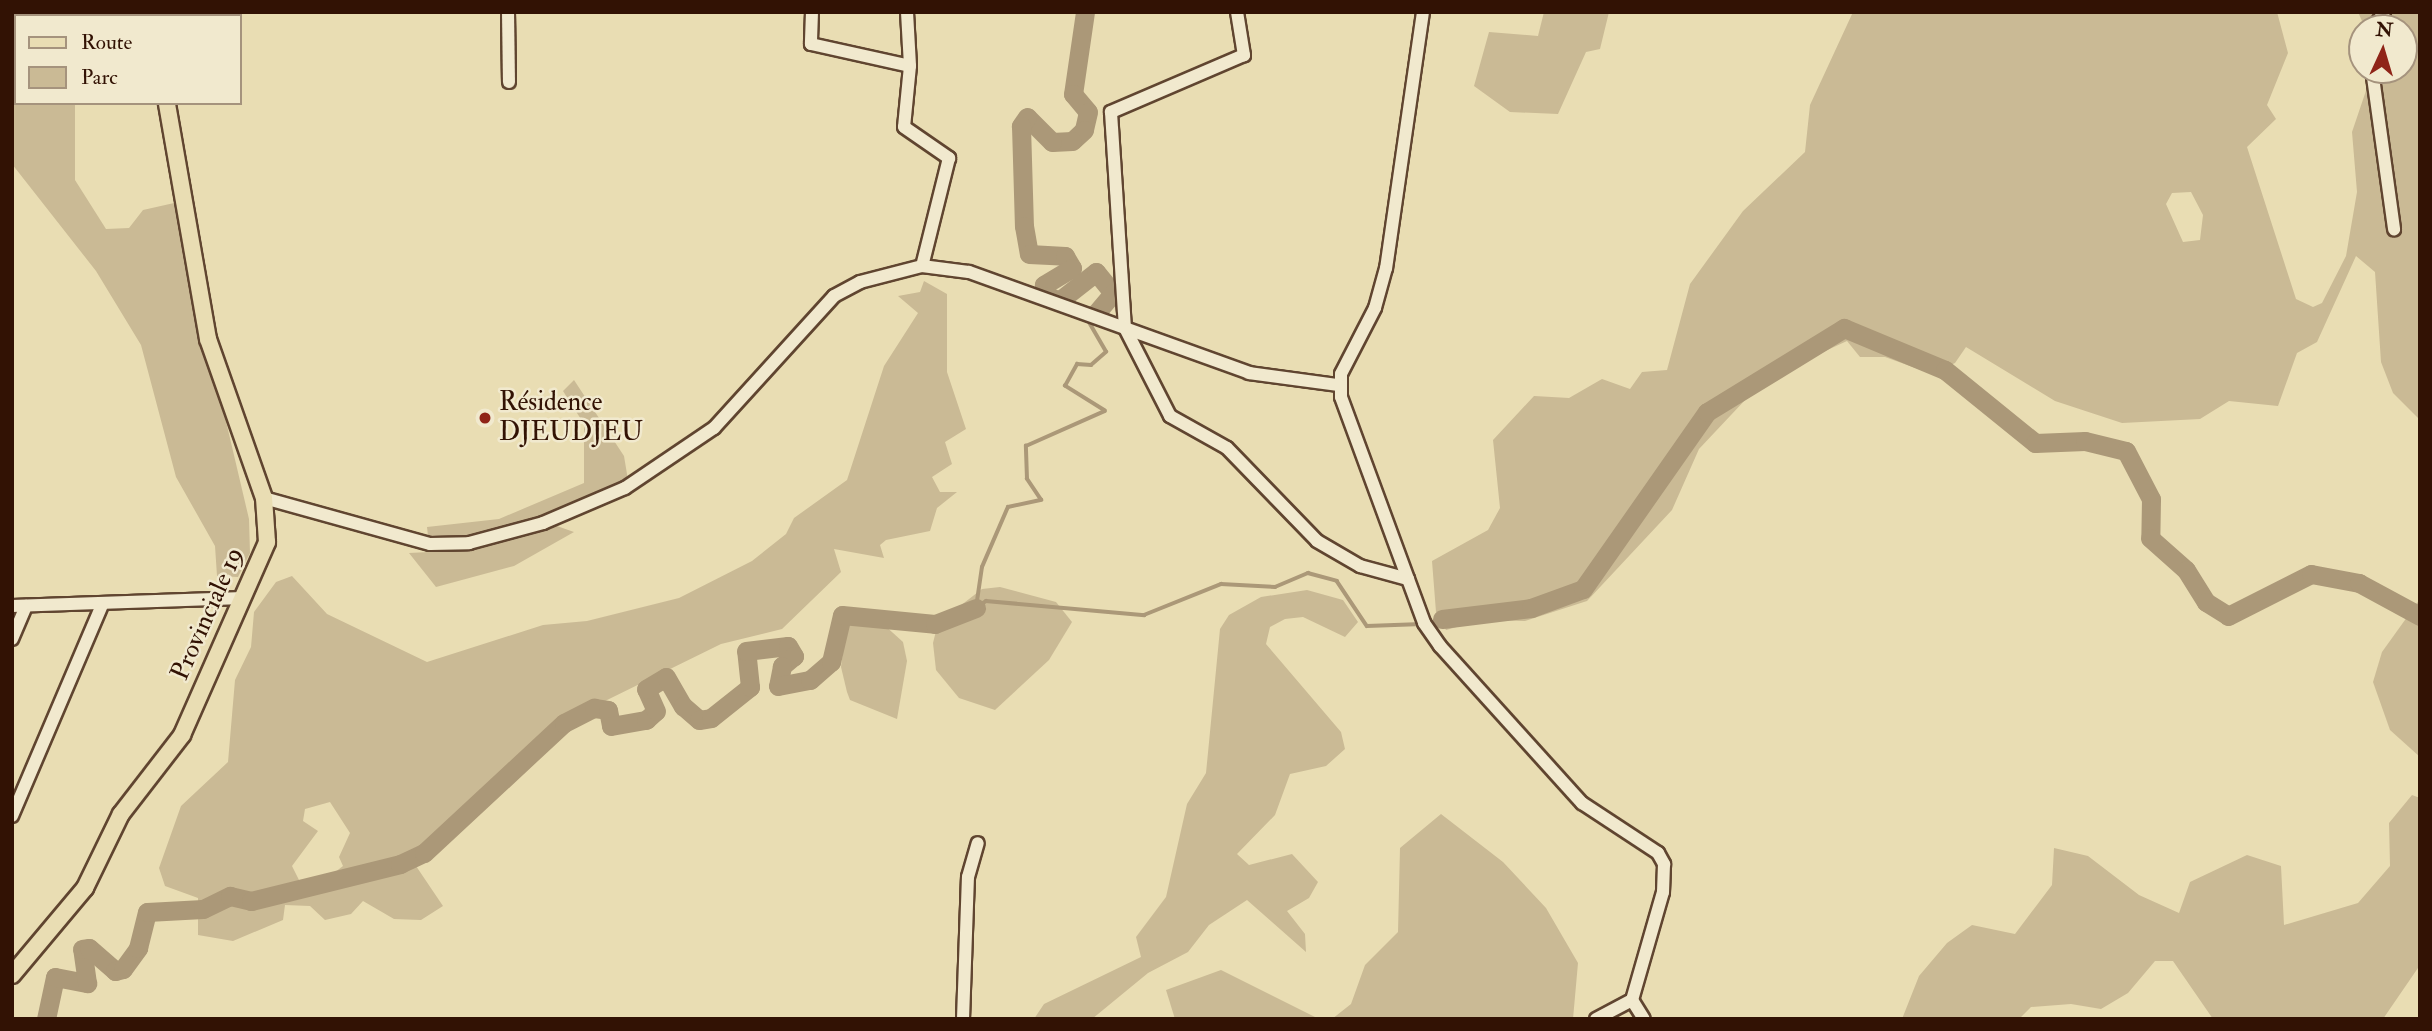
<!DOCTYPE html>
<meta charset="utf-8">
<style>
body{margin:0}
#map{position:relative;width:2432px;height:1031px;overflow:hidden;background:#e9ddb3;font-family:"IM FELL Double Pica",serif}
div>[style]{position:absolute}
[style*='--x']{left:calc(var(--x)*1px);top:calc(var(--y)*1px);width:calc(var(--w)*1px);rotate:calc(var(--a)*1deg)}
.green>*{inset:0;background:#caba95}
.stream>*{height:3.5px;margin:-1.75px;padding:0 1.75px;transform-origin:1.75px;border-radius:1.75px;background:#ab9878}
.river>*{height:19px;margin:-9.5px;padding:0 9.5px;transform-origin:9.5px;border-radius:9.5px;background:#ab9878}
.roads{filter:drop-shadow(2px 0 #604530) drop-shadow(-2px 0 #604530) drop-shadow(0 2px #604530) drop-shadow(0 -2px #604530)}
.minor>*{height:12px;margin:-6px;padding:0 6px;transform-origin:6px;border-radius:6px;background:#f1e9ce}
.major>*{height:16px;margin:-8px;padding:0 8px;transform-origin:8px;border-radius:8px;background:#e9ddb3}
.dots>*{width:19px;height:19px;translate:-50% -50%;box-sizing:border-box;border:4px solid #f1e9ce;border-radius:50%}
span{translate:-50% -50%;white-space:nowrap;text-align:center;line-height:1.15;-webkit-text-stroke:5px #f1e9ce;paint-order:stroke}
.poi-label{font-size:26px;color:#321204}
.left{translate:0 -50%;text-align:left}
.street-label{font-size:26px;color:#321204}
.frame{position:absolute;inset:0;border:14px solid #321204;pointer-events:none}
.legend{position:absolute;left:14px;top:14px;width:228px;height:91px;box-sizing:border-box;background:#f1e9ce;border:2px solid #a5937d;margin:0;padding:9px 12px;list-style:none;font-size:21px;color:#321204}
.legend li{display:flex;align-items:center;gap:14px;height:35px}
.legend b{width:35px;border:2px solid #a5937d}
.north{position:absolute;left:2348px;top:14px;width:70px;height:70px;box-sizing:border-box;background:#f1e9ce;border:2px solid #a5937d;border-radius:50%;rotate:4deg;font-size:19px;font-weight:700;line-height:28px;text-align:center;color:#321204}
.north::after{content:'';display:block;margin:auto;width:24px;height:32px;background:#8f2418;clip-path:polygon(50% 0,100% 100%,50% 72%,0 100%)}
</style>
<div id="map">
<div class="green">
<div style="clip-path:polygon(1544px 12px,1609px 12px,1600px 49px,1586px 52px,1558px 114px,1510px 112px,1474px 86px,1489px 32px,1538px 36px)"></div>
<div style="clip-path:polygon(evenodd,1853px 12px,2277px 12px,2288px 53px,2267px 105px,2276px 119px,2247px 147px,2296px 299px,2313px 307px,2322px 303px,2346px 256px,2357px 192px,2352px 132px,2373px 70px,2404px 70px,2404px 28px,2365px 28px,2358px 12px,2420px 12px,2420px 420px,2393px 393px,2381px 362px,2375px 272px,2356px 256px,2317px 342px,2297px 353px,2278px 406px,2229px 401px,2200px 419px,2122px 423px,2055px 401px,1966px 347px,1955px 363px,1932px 374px,1885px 357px,1860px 357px,1847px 341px,1786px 369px,1747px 398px,1699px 449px,1672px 510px,1587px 601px,1525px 621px,1481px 620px,1446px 630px,1436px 612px,1432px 561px,1488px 530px,1500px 508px,1493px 440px,1534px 396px,1569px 398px,1602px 379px,1630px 389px,1642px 372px,1667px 370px,1690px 284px,1743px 211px,1805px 152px,1810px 105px,1853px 12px,2191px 192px,2203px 215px,2200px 240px,2183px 242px,2166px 204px,2172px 193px,2191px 192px)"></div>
<div style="clip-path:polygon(12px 21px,16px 103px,75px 103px,75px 180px,106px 229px,129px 228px,143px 210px,183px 201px,205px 332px,249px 519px,250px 553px,238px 577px,217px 576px,215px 546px,176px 477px,141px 345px,96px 271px,12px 164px)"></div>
<div style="clip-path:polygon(evenodd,924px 281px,947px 294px,947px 372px,966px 429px,945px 442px,952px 464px,932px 477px,940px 492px,957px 492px,937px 508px,930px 531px,886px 540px,880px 545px,884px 558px,834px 549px,841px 572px,782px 629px,721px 644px,544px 731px,419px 850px,416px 866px,443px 906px,421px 920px,394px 919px,363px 901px,351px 914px,325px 920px,310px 906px,285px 905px,283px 920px,233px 941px,198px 935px,198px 898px,165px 886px,159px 868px,181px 806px,228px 762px,235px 680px,251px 647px,254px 612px,276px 582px,292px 576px,327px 614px,427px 662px,543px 625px,587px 621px,679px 598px,752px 561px,786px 534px,794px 518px,847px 480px,884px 366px,918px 313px,898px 296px,920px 292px,924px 281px,330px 802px,350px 833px,339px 857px,343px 866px,326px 879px,299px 880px,292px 866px,318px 831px,303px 821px,305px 809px,330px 802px)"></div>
<div style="clip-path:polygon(574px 380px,624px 456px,628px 480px,556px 514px,471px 539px,428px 536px,427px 527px,499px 519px,584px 483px,584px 424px,563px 391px)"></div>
<div style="clip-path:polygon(554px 525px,574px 532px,514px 566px,436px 587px,409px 553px,468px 550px)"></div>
<div style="clip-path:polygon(1000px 587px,1056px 602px,1072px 622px,1049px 660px,995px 710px,959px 698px,936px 670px,933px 643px,938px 623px,982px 589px)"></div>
<div style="clip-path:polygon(1307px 590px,1343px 600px,1358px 622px,1345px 637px,1303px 617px,1285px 619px,1270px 627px,1266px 644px,1341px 732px,1345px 749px,1326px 766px,1290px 774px,1275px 815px,1237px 854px,1249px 865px,1292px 854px,1318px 882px,1309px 898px,1287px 911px,1305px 934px,1306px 952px,1247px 900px,1209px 925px,1188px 952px,1148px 973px,1092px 1019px,1034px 1019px,1044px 1004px,1141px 957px,1136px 937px,1166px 897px,1187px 804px,1206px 773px,1220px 629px,1229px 615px,1261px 597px)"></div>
<div style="clip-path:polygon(2420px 599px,2420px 757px,2390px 730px,2373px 682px,2382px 652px)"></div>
<div style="clip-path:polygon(853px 620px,882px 623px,903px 642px,907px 661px,897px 719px,850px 700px,847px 692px,841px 667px,846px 626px)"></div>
<div style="clip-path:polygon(2412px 795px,2420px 798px,2420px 965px,2383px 1019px,2213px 1019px,2173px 961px,2155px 961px,2128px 993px,2101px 1009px,2071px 1004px,2031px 1007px,2019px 1019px,1902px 1019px,1919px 976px,1947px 943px,1972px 925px,2015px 934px,2052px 885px,2054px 848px,2088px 856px,2139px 895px,2179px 913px,2190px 882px,2247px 855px,2281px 866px,2284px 925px,2358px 903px,2390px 866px,2389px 823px)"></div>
<div style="clip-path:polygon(1441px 814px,1503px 862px,1546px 908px,1578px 963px,1573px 1019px,1332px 1019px,1351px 1004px,1365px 965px,1398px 932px,1400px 848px)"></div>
<div style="clip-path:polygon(1221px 970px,1319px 1019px,1175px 1019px,1166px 990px)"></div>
</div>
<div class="stream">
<div style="--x:976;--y:608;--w:12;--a:-35"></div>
<div style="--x:986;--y:601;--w:159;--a:5.1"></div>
<div style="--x:1144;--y:615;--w:83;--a:-21.9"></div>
<div style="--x:1221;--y:584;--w:54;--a:3.2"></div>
<div style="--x:1275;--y:587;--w:36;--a:-23"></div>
<div style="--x:1308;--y:573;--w:30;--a:15"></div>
<div style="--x:1337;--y:581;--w:54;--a:56.3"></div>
<div style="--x:1367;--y:626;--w:55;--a:-2.1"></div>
<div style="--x:976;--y:608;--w:41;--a:-81.7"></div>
<div style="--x:982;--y:567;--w:65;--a:-66.6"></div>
<div style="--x:1008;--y:507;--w:34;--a:-12"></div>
<div style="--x:1041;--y:500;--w:25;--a:-124"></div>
<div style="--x:1027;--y:479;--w:33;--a:-92"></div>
<div style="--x:1026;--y:446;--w:86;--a:-23.9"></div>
<div style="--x:1105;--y:411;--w:47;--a:-148"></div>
<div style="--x:1065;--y:386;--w:25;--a:-61"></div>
<div style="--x:1077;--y:364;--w:14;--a:4"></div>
<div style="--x:1091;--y:365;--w:20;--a:-41"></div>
<div style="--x:1106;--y:352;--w:34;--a:-120"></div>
</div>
<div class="river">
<div style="--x:1085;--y:12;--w:83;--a:98.3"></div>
<div style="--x:1073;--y:94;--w:23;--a:50"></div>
<div style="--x:1088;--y:112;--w:18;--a:103"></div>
<div style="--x:1084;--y:130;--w:16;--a:137"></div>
<div style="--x:1072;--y:141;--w:20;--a:177"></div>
<div style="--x:1052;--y:142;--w:35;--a:-135"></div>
<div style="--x:1027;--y:117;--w:11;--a:124"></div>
<div style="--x:1021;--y:126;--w:100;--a:88.3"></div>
<div style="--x:1024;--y:226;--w:28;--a:80"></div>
<div style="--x:1029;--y:254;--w:36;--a:3"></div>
<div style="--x:1065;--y:256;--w:14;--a:60"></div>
<div style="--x:1072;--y:268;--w:33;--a:149"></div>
<div style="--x:1044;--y:285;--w:12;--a:70"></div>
<div style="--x:1048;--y:296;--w:12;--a:24"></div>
<div style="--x:1059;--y:301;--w:47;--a:-38.1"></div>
<div style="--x:1096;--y:272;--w:27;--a:51"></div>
<div style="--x:1113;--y:293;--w:25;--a:130"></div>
<div style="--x:1442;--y:619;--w:90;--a:-7"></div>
<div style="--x:1531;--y:608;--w:55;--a:-20.1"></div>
<div style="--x:1583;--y:589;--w:216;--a:-55"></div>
<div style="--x:1707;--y:412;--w:161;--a:-31.5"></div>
<div style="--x:1844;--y:328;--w:109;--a:22.6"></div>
<div style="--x:1945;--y:370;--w:116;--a:39"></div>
<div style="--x:2035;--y:443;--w:50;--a:-2.3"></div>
<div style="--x:2085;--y:441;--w:42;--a:13.7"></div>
<div style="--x:2126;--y:451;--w:54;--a:62.5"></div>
<div style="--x:2151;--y:499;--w:39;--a:91"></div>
<div style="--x:2150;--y:538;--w:48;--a:41.6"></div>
<div style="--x:2186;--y:570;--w:38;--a:58"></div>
<div style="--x:2206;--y:602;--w:26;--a:32"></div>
<div style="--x:2228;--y:616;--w:93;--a:-26.8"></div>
<div style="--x:2311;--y:574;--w:49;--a:10.6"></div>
<div style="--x:2359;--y:583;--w:69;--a:28.4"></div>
<div style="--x:46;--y:1019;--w:43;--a:-77.9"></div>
<div style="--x:55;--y:977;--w:33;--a:11"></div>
<div style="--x:87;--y:983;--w:34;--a:-98"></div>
<div style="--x:82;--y:949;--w:7;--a:-8"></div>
<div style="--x:89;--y:948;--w:35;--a:41"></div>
<div style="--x:115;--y:971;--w:8;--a:-14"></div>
<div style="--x:123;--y:969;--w:26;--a:-54"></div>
<div style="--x:138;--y:948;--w:37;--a:-76"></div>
<div style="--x:147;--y:912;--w:56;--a:-3.1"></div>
<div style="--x:203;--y:909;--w:30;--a:-26"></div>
<div style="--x:230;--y:896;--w:22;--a:13"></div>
<div style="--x:251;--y:901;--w:154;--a:-13.9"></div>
<div style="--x:400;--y:864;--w:26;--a:-25"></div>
<div style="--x:424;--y:853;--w:191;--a:-42.9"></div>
<div style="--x:564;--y:723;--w:34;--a:-27"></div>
<div style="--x:594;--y:708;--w:14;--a:8"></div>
<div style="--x:608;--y:710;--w:16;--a:79"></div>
<div style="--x:611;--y:726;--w:36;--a:-10"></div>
<div style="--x:646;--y:720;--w:13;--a:-42"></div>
<div style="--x:656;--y:711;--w:24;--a:-114"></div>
<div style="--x:646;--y:689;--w:23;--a:-31"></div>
<div style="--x:666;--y:677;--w:34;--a:60"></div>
<div style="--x:683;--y:706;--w:21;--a:41"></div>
<div style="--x:699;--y:720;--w:12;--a:-9"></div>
<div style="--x:711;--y:718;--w:50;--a:-38.5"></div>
<div style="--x:750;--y:687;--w:36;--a:-96"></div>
<div style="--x:746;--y:651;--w:42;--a:-6.8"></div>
<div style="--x:788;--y:646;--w:12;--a:59"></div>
<div style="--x:794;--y:656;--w:16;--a:140"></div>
<div style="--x:782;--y:666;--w:20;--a:101"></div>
<div style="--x:778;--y:686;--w:33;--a:-11"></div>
<div style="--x:810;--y:680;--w:28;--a:-41"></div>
<div style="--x:831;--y:662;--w:48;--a:-76.8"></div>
<div style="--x:842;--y:615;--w:93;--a:5.5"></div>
<div style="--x:935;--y:624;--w:44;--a:-21.3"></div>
</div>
<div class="roads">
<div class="minor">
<div style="--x:508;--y:12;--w:70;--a:89.2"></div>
<div style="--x:812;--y:12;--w:32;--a:92"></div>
<div style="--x:811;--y:44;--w:101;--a:12.5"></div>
<div style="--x:910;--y:66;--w:61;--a:95.6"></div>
<div style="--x:904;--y:127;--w:55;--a:34.6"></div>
<div style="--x:949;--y:158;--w:111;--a:104"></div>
<div style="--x:907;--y:12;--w:54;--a:86.8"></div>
<div style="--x:1237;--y:12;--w:44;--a:80.8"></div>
<div style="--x:1244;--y:55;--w:145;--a:156.8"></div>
<div style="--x:1111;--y:112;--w:216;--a:86.3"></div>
<div style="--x:1125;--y:328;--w:99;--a:62.9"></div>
<div style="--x:1170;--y:416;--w:65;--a:29.3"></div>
<div style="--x:1227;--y:448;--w:129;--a:45.9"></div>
<div style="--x:1317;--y:541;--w:50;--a:30.2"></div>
<div style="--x:1360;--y:566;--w:50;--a:15.2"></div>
<div style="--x:1423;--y:12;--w:259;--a:98.2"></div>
<div style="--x:1386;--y:268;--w:41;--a:105.4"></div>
<div style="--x:1375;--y:308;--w:74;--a:117.3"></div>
<div style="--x:1341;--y:374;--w:23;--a:90"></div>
<div style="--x:1341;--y:397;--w:241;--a:69.8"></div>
<div style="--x:1424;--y:623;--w:28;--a:55"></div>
<div style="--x:1440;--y:646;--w:212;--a:47.9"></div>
<div style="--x:1582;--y:803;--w:91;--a:33.3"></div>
<div style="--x:1658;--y:853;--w:13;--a:61"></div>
<div style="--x:1664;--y:864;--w:28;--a:92"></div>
<div style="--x:1663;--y:892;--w:112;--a:106"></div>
<div style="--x:1632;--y:1000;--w:22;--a:58"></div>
<div style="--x:2374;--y:28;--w:19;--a:-58"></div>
<div style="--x:2372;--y:70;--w:161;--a:82.1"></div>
<div style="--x:264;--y:498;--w:172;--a:15.5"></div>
<div style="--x:430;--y:544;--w:39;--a:-1"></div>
<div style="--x:469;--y:543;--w:77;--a:-15.1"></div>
<div style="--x:543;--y:523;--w:89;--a:-23.1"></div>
<div style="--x:625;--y:488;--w:107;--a:-34"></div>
<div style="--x:714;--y:428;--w:178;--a:-47.7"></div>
<div style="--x:834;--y:296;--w:30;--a:-28"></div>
<div style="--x:860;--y:282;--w:64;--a:-14.5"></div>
<div style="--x:922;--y:266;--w:47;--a:7.3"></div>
<div style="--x:969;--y:272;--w:298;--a:19.8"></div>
<div style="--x:1249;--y:373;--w:90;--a:7.7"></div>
<div style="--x:12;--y:606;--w:231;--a:-2"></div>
<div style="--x:12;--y:639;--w:36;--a:-67"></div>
<div style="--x:12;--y:816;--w:229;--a:-66.9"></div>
<div style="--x:963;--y:1019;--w:142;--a:-88"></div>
<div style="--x:968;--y:877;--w:35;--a:-74"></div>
<div style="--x:1596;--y:1019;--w:41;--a:-27.8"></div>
</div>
<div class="major">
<div style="--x:169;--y:16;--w:4;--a:-90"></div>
<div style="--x:12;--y:975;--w:114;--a:-50"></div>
<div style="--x:85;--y:888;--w:82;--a:-64.1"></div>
<div style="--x:121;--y:814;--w:100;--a:-52.3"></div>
<div style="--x:182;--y:735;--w:211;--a:-66.2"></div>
<div style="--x:267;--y:542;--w:44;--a:-93.9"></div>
<div style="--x:264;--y:498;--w:169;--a:-109.4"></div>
<div style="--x:208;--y:339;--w:240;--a:-99.9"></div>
</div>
</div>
<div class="dots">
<div style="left:485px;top:418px;background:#8f2418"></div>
</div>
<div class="poi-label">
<span class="left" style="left:499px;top:418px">Résidence<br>DJEUDJEU</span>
</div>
<div class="street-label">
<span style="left:208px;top:614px;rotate:-66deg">Provinciale 19</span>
</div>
<div class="frame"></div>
<ul class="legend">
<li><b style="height:9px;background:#e9ddb3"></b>Route</li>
<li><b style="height:19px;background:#caba95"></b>Parc</li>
</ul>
<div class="north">N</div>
</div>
